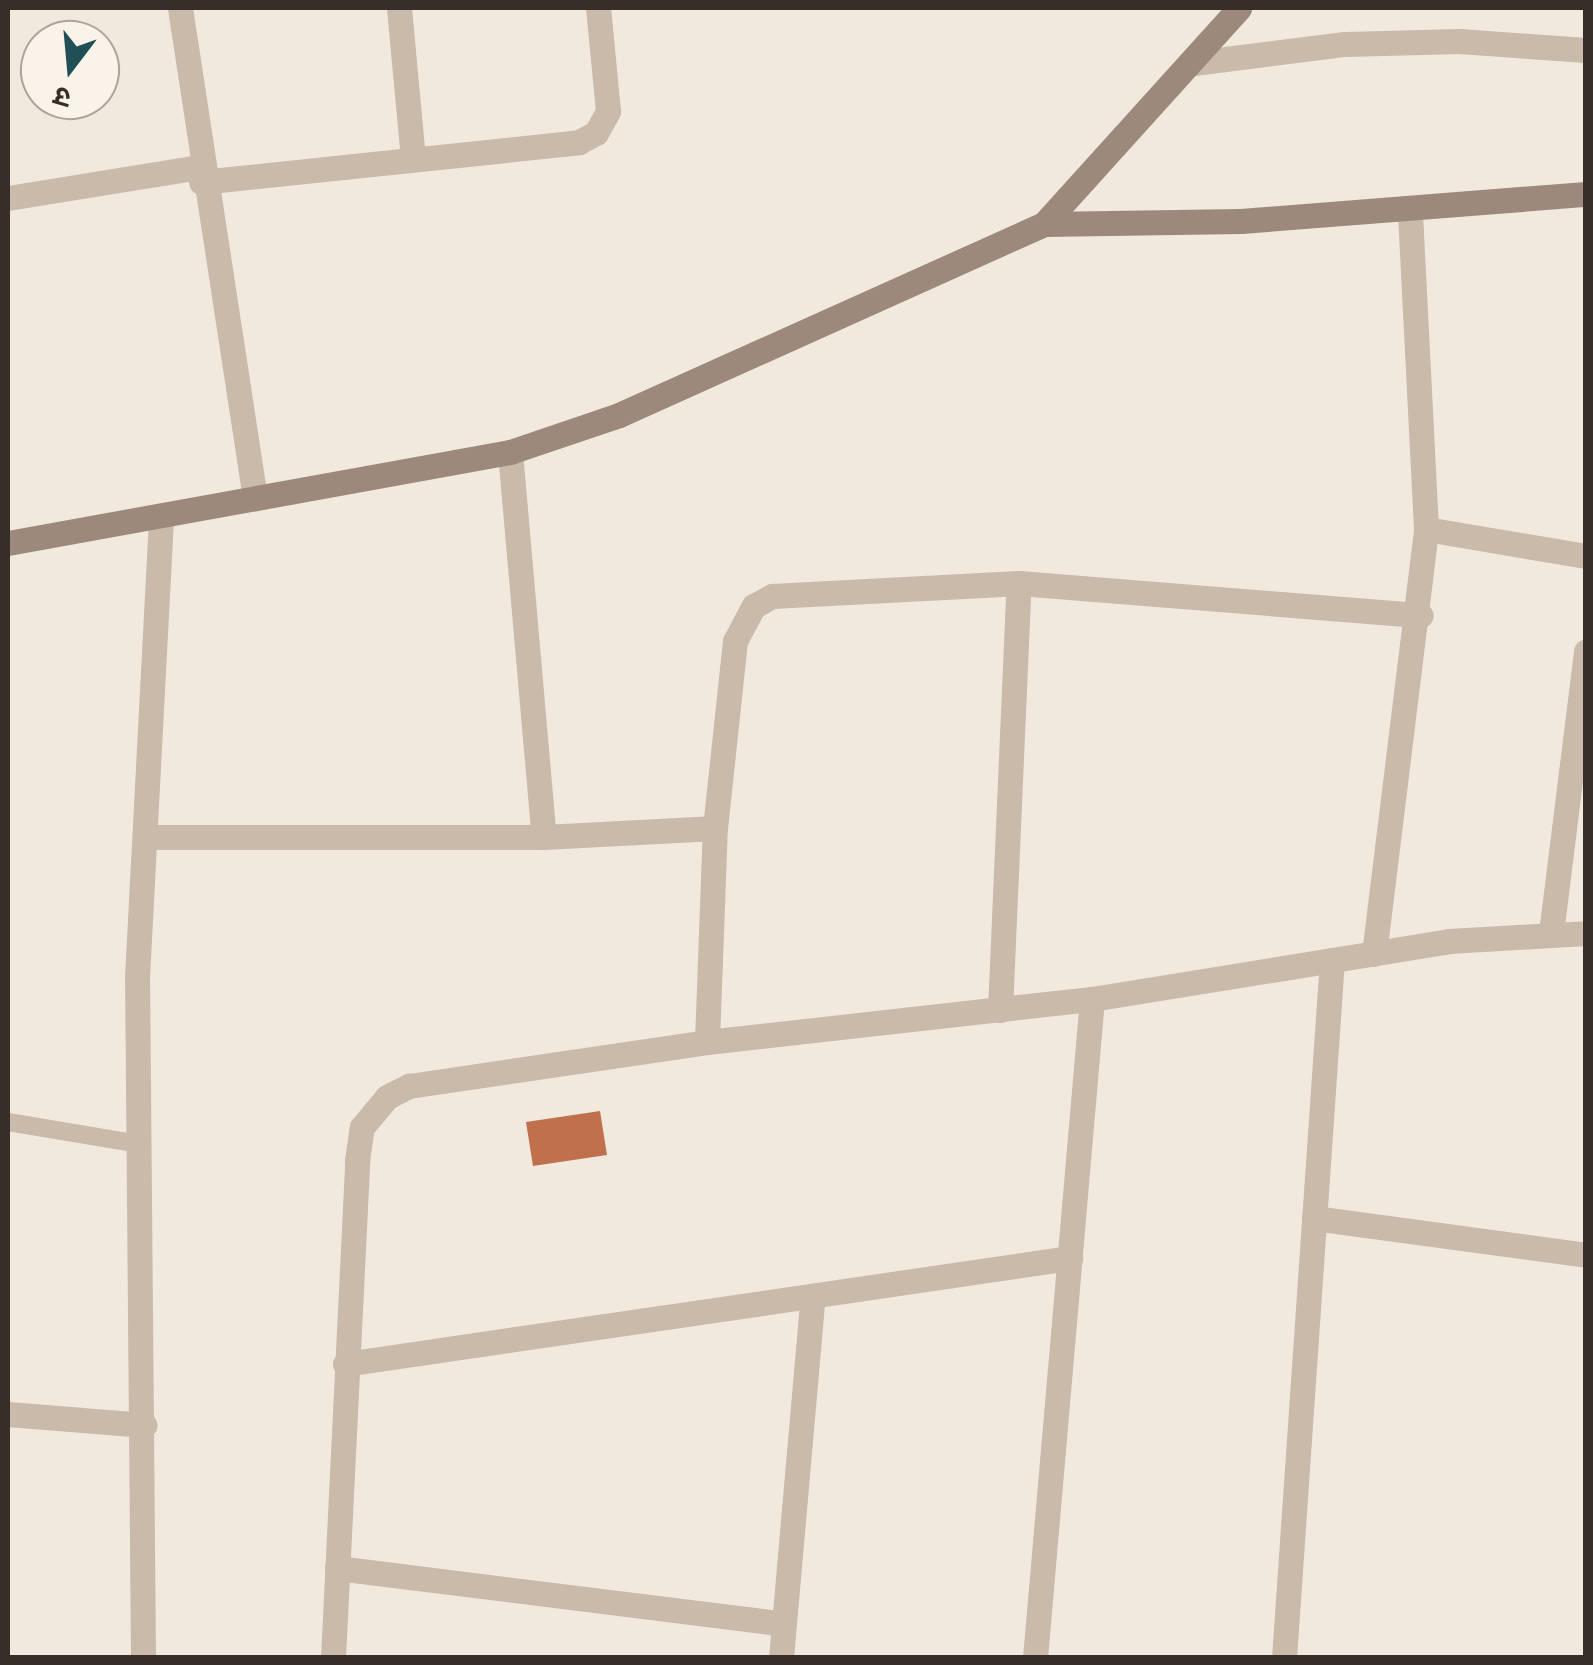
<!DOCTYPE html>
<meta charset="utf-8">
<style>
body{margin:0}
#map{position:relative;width:1593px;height:1665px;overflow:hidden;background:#f1e9de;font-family:Roboto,"Noto Sans Devanagari",sans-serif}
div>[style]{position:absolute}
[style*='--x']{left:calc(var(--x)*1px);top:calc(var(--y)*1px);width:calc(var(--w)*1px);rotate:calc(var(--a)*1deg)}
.building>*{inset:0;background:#c0704d}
.lane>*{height:18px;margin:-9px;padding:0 9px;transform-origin:9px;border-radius:9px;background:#c9baaa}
.street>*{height:25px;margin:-12.5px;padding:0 12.5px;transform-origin:12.5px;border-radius:12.5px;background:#c9baaa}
.secondary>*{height:25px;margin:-12.5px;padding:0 12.5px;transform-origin:12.5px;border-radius:12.5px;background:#9c897b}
span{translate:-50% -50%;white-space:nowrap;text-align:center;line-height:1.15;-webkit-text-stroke:8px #f9f3ea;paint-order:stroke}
.frame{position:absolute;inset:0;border:10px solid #372e29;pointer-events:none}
.north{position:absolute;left:20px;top:20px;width:100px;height:100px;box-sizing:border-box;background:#f9f3ea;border:2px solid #aba49d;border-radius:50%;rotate:196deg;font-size:28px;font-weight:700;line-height:40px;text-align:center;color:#372e29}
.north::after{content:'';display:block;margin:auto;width:35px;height:45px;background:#214f56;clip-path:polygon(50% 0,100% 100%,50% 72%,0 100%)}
</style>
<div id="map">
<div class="building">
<div style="clip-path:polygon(600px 1111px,607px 1155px,533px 1166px,526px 1122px)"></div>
</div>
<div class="lane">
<div style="--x:8;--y:1122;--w:128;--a:9.5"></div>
</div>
<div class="street">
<div style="--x:180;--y:8;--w:496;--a:81.3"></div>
<div style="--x:399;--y:8;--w:151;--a:84.7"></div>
<div style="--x:1194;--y:63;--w:152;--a:-7.2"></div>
<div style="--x:1345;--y:44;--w:114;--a:-1.5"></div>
<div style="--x:1459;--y:41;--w:127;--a:4.1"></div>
<div style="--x:201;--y:182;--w:380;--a:-6"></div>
<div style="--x:579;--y:142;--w:19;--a:-28"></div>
<div style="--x:596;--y:133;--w:25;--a:-61"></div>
<div style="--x:608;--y:111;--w:103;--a:-95.5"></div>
<div style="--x:8;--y:198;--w:193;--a:-9.2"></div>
<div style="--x:510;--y:452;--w:386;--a:85"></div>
<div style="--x:1426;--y:529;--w:162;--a:9.6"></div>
<div style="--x:146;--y:837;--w:398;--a:0"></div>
<div style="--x:544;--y:837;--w:171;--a:-3"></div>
<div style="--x:1551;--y:933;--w:284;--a:-82.9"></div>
<div style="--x:1374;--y:954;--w:428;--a:-83"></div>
<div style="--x:1426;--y:529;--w:321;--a:-92.9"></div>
<div style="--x:1000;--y:1010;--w:427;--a:-87.5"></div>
<div style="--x:707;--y:1042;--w:214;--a:-87.9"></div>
<div style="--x:715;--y:828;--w:188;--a:-83.9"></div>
<div style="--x:735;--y:641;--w:40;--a:-62"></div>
<div style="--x:754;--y:606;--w:21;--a:-29"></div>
<div style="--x:772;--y:596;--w:247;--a:-3"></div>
<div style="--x:1019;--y:583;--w:403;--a:4.6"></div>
<div style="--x:1314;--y:1218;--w:275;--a:7.7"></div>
<div style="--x:345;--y:1364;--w:733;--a:-8.32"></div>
<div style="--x:8;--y:1414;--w:137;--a:4.6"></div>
<div style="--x:337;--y:1568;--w:450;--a:7.1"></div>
<div style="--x:143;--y:1658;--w:681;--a:-90.5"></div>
<div style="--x:137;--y:977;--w:462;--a:-87"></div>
<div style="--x:333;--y:1658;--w:498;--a:-87.2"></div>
<div style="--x:357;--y:1161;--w:34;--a:-82"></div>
<div style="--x:362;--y:1127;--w:39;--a:-50"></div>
<div style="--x:387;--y:1097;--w:25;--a:-27"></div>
<div style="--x:409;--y:1086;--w:301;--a:-8.4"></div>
<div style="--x:707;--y:1042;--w:387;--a:-6.4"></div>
<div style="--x:1092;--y:999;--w:362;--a:-9.2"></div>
<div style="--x:1449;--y:941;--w:137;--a:-3.3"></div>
<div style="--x:781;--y:1658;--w:364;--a:-85"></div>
<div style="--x:1035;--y:1658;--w:661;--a:-85.06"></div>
<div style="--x:1284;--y:1658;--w:700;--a:-86.07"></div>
</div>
<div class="secondary">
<div style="--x:1044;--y:224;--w:197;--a:-0.9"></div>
<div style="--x:1241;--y:221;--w:346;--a:-4.5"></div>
<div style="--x:8;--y:543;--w:510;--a:-10.27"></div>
<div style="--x:510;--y:452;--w:115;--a:-18.7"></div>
<div style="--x:619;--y:415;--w:466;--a:-24.2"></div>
<div style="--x:1044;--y:224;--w:291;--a:-47.9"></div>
</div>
<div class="frame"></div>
<div class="north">उ</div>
</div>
